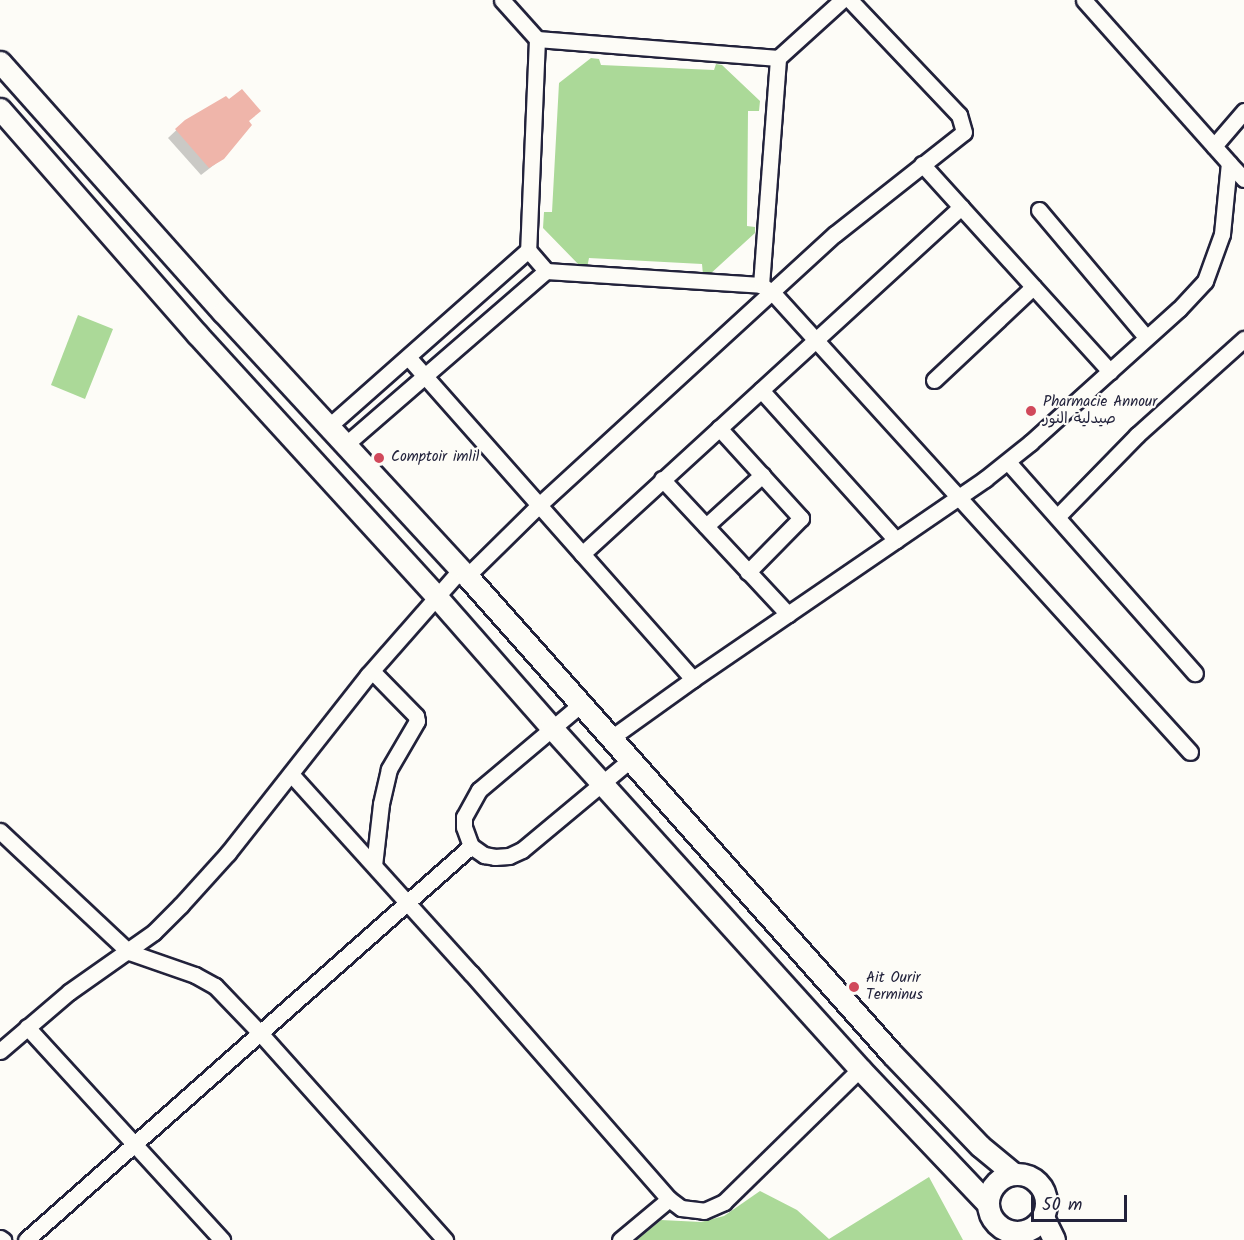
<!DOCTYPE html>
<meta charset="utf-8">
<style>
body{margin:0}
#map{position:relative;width:1244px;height:1240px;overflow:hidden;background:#fdfcf7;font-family:Kalam,"Playpen Sans Arabic",sans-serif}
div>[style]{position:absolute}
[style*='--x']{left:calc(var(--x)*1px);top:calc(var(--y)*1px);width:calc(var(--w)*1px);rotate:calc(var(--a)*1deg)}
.green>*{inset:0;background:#abd998}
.shadow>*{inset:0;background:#0003}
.building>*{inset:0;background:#efb5aa}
.roads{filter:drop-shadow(2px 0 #22223b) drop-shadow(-2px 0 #22223b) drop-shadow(0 2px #22223b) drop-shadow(0 -2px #22223b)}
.minor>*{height:15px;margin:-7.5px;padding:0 7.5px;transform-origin:7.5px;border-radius:7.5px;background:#fdfcf7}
.secondary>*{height:21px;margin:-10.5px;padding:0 10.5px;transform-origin:10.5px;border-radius:10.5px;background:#fdfcf7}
.secondary>.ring{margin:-10.5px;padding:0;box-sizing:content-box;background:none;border:21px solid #fdfcf7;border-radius:50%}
.dots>*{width:16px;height:16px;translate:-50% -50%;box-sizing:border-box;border:3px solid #fdfcf7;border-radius:50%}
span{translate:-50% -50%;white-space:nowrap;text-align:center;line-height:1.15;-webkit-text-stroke:4.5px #fdfcf7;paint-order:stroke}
.poi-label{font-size:15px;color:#22223b}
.left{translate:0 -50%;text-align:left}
.scale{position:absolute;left:1031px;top:1195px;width:96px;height:27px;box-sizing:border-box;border:3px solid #22223b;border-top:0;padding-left:8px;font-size:18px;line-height:21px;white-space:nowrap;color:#22223b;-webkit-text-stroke:4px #fdfcf7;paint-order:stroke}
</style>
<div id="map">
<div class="green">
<div style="clip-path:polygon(591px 58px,599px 59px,601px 65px,714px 70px,716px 64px,722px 65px,760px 101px,759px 111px,748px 111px,747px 226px,755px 227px,755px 233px,709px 275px,703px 275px,702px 264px,589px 258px,587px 268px,581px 267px,543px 228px,544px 212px,552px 212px,559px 83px)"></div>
<div style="clip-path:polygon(78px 315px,113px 329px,85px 399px,51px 385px)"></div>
<div style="clip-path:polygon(929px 1177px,963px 1240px,637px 1240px,661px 1220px,701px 1222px,724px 1216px,760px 1191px,797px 1210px,829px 1239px)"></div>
</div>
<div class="shadow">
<div style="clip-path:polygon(186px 121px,248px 122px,223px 158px,201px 175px,168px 138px)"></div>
</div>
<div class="building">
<div style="clip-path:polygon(242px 89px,261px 111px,249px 121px,252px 125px,224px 159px,209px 168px,175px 129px,185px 120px,226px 96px,229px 99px)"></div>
</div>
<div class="roads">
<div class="minor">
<div style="--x:502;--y:0;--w:52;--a:48.1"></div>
<div style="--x:537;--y:39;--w:242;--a:4.5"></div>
<div style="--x:778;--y:58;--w:86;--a:-42.2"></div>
<div style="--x:537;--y:39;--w:211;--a:92.4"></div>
<div style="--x:528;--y:250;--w:28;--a:49"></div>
<div style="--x:546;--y:271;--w:215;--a:3.7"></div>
<div style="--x:761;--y:285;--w:14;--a:34"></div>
<div style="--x:773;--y:293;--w:620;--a:47.74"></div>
<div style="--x:1214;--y:146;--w:46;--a:-49.4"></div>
<div style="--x:1229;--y:163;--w:22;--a:47"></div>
<div style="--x:922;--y:164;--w:280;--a:47.8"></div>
<div style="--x:1039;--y:210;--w:166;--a:49.9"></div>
<div style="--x:761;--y:285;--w:228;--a:-85.7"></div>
<div style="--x:408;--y:357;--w:430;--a:48.5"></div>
<div style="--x:934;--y:380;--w:136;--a:-43.2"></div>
<div style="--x:761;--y:390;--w:202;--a:48"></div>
<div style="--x:328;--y:427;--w:267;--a:-41.5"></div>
<div style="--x:719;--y:428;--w:122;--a:47.7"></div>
<div style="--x:801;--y:518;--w:76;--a:134.5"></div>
<div style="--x:345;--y:445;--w:266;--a:-40.9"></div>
<div style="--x:1008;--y:462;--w:282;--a:48.5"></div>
<div style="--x:662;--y:479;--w:185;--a:47"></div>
<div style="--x:1057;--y:517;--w:115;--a:-45.7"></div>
<div style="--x:1137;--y:435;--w:144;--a:-41.9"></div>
<div style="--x:706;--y:526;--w:76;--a:-42.3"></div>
<div style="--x:582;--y:554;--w:514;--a:-42.48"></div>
<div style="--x:467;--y:576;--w:101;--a:-44.6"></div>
<div style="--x:539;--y:505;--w:401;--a:-42.5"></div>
<div style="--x:835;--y:234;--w:164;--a:-38.3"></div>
<div style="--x:964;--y:132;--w:18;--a:-106"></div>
<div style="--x:959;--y:115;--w:158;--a:-133.5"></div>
<div style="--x:372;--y:671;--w:63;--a:45.6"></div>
<div style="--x:416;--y:716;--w:5;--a:79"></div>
<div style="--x:417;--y:721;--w:56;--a:120.3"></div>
<div style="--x:389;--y:769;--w:36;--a:103"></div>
<div style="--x:381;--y:804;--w:61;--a:96.5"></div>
<div style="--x:580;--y:705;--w:132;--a:139.9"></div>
<div style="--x:479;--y:790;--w:31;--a:119"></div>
<div style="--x:464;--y:817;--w:10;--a:90"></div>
<div style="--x:464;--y:827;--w:20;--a:70"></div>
<div style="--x:471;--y:846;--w:16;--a:35"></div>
<div style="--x:484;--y:855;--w:11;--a:10"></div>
<div style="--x:495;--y:857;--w:14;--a:-4"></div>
<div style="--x:509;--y:856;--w:14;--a:-25"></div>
<div style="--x:522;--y:850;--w:141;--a:-39.8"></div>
<div style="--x:611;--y:738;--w:101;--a:-35.7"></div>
<div style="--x:693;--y:679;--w:354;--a:-34.4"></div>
<div style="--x:985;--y:479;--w:58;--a:-38.7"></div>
<div style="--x:1030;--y:443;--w:200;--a:-42"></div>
<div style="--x:1179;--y:309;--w:38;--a:-47"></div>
<div style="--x:1205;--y:281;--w:50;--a:-70.1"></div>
<div style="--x:1222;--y:234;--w:71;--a:-84.4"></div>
<div style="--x:1229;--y:163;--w:218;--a:-131.7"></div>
<div style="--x:291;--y:774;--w:268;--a:47.9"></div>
<div style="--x:471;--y:973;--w:300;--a:48.8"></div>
<div style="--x:669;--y:1199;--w:15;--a:37"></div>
<div style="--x:681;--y:1208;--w:23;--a:7"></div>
<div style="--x:704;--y:1211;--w:22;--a:-24"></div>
<div style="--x:724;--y:1202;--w:190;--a:-44.4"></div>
<div style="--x:0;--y:831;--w:177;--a:43.2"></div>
<div style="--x:129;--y:952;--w:70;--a:19.2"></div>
<div style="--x:195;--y:975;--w:23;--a:29"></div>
<div style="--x:215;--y:986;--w:65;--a:46.2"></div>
<div style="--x:260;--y:1033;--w:278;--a:48.2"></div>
<div style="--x:27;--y:1027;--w:289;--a:47.5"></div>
<div style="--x:0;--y:1051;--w:91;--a:-40.5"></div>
<div style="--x:69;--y:992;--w:104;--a:-35.2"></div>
<div style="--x:154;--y:932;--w:38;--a:-45"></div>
<div style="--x:181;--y:905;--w:70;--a:-47.9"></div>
<div style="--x:228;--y:853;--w:226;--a:-51.8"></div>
<div style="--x:368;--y:675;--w:141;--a:-48.7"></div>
<div style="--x:0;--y:1238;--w:4;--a:34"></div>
<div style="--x:26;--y:1240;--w:594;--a:-41.52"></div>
<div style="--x:620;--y:1240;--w:64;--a:-39.9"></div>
</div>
<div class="secondary">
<div style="--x:0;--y:62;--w:335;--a:48.3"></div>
<div style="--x:223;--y:312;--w:359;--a:47.3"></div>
<div style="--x:467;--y:576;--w:640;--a:48.36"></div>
<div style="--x:892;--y:1054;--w:127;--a:46.3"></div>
<div style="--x:980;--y:1146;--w:44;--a:39.5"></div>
<div style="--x:0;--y:109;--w:299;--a:48.8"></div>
<div style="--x:197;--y:334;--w:353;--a:47.6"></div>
<div style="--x:435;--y:595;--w:176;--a:48.7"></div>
<div style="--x:551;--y:727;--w:461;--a:47.9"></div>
<div style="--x:860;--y:1069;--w:186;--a:46.5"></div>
<div class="ring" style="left:988px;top:1174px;width:37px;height:37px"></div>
<div style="--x:1043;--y:1217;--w:25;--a:64"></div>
</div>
</div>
<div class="dots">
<div style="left:1031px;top:411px;background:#d1495b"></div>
<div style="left:379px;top:458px;background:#d1495b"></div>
<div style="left:854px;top:987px;background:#d1495b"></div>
</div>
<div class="poi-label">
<span class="left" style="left:1043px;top:411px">Pharmacie Annour<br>صيدلية النور</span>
<span class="left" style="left:391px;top:458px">Comptoir imlil</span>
<span class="left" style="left:866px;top:987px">Ait Ourir<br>Terminus</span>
</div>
<div class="scale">50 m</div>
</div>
